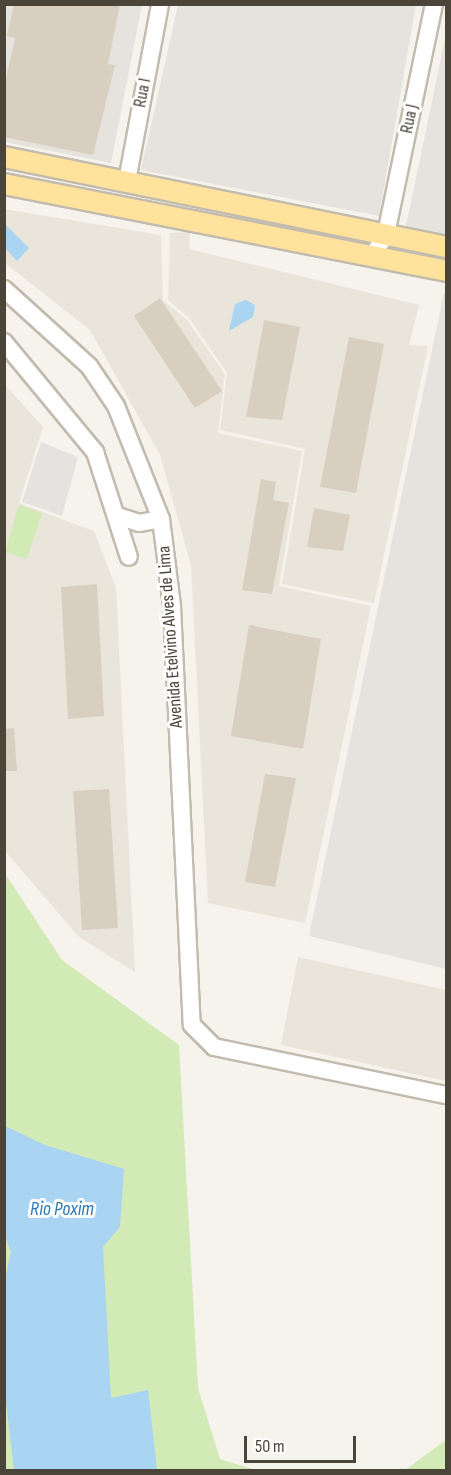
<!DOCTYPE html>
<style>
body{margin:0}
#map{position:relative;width:451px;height:1475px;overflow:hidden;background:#f6f3ec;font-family:"Sofia Sans Condensed",sans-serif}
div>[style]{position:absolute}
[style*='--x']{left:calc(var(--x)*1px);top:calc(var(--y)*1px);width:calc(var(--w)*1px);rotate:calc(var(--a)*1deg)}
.residential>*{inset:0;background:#eae5da}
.industrial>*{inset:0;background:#e6e2dd}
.green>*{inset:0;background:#d2eab5}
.parking>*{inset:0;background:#e5e3e0}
.water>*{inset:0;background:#a9d4f2}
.building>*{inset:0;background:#d8cfc1}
.roads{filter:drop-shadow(2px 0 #c2bbae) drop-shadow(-2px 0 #c2bbae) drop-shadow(0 2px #c2bbae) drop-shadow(0 -2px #c2bbae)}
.minor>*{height:16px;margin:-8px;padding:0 8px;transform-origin:8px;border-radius:8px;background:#fff}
.major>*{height:20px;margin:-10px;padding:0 10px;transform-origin:10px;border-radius:10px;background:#ffe39c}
span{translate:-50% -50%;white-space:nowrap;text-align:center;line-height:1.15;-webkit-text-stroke:6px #fff;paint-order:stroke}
.street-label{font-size:18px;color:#4b4439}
.water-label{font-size:20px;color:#2e7ab2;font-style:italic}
.frame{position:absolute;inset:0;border:6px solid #4b4439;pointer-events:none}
.scale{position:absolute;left:244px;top:1436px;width:112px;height:27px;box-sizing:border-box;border:3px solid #4b4439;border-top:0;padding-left:8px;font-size:18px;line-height:21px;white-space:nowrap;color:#4b4439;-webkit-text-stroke:4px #fff;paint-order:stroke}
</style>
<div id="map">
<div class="residential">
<div style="clip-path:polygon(4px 209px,161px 235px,163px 300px,187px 320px,225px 374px,218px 433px,302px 451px,279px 586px,371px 606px,305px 923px,208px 903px,191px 565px,160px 455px,90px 330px,5px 263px)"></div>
<div style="clip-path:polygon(190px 232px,189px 249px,419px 305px,409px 345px,428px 346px,374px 603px,282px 584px,305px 449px,220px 430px,227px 373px,189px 318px,168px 300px,170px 233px)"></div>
<div style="clip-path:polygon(5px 385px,43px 427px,19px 503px,94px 531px,116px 588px,135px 972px,79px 937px,5px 851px)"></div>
<div style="clip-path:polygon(298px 957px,446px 990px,446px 1081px,281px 1045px)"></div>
</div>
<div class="industrial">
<div style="clip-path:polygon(4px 5px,142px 5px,111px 163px,5px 142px)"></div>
<div style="clip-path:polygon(178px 5px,416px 5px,379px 216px,141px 170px)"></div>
<div style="clip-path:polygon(446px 34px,446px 234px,406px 226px)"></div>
<div style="clip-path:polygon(444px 293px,446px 294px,446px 969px,309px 936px)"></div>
</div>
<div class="green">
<div style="clip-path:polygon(19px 505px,42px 513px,27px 559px,5px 552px)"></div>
<div style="clip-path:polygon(4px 872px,62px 960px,179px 1045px,198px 1388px,220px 1459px,255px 1470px,5px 1470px)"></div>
<div style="clip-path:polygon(446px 1440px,446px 1470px,405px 1470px)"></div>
</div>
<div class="parking">
<div style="clip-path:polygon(41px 442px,78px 457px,62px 516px,22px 502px)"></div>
</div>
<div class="water">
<div style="clip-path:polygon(5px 224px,29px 248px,17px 261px,5px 248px)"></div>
<div style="clip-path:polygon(246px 300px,255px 305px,253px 317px,229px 331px,235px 304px)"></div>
<div style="clip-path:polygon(5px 1126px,45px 1145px,124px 1169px,120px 1227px,103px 1247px,111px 1398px,148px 1390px,157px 1470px,14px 1470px,4px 1386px,4px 1283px,11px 1252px,4px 1233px)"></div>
</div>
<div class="building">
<div style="clip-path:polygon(14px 4px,120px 4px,108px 64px,115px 65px,93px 155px,4px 137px,4px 87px,15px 38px,7px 36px)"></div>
<div style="clip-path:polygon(160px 298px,222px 391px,195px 408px,134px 316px)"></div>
<div style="clip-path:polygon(264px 320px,300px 327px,282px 420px,246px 417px)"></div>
<div style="clip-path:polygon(349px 337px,384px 344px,356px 493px,320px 487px)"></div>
<div style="clip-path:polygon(261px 479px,276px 482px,273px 500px,289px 503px,272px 594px,242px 590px)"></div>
<div style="clip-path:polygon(314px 508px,350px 515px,343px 551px,307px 547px)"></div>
<div style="clip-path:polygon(97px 584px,104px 716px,68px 719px,61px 587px)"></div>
<div style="clip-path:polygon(249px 625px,321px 639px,303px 749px,231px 736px)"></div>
<div style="clip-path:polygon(14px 728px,17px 771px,4px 771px,4px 729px)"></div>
<div style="clip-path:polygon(265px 774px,296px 778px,275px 887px,245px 882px)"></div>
<div style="clip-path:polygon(109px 789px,118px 928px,82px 930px,73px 791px)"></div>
</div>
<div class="roads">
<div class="minor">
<div style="--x:127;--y:181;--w:180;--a:-79.4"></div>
<div style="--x:373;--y:255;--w:25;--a:-58"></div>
<div style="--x:386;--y:234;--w:235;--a:-78.2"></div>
<div style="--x:4;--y:289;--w:115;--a:42.2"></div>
<div style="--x:89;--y:366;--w:48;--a:56"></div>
<div style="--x:116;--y:406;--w:122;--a:68.3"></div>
<div style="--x:161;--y:519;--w:88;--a:82.8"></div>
<div style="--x:172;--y:606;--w:419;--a:87.3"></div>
<div style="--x:192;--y:1025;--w:31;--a:45"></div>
<div style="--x:214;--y:1047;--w:237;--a:11.7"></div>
<div style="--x:4;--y:342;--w:143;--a:50.4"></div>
<div style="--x:95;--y:452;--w:110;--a:72.1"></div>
<div style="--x:118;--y:516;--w:22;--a:18"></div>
<div style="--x:139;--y:523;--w:22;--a:-10"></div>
</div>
<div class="major">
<div style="--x:4;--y:157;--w:451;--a:11.5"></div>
<div style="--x:4;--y:184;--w:450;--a:11.1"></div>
</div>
</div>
<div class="street-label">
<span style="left:143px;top:93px;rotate:-79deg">Rua I</span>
<span style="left:410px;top:119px;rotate:-78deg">Rua J</span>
<span style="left:171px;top:637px;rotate:-94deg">Avenida Etelvino Alves de Lima</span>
</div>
<div class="water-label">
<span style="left:62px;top:1209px">Rio Poxim</span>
</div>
<div class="frame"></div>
<div class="scale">50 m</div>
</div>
